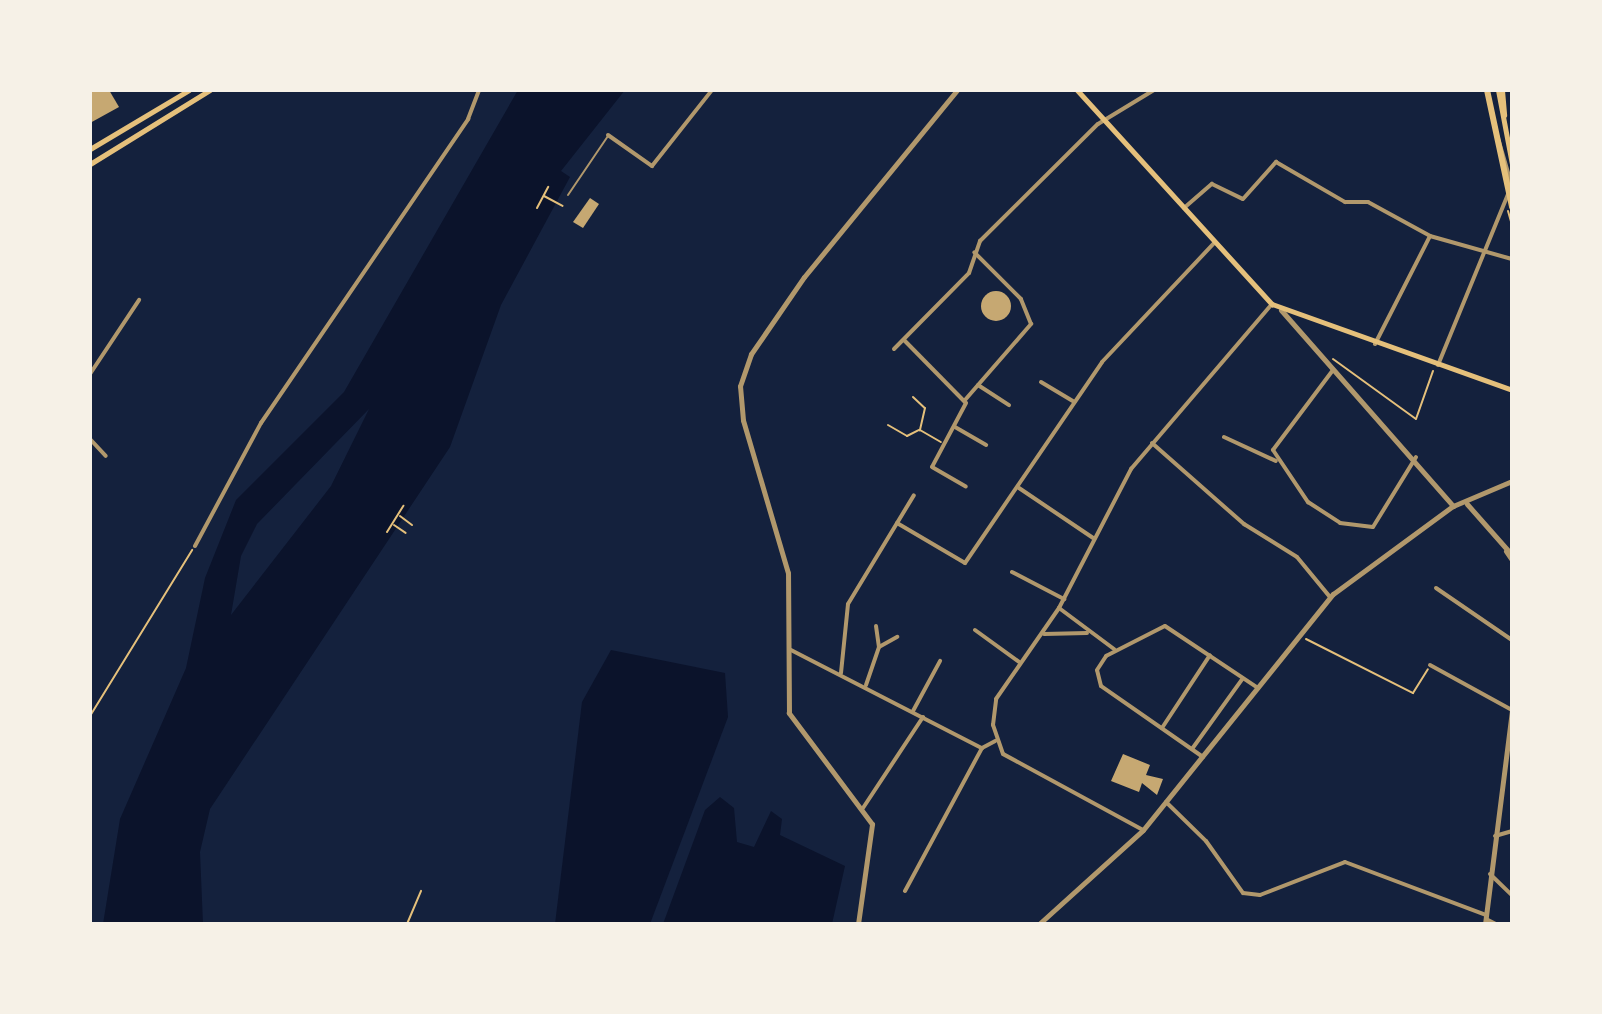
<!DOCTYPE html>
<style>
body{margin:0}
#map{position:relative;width:1602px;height:1014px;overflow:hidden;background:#14213d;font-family:"Source Sans 3",sans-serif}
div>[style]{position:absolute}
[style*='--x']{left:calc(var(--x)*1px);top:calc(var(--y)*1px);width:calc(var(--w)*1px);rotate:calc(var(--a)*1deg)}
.water>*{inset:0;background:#0b132b}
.building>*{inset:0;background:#c6a872}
.round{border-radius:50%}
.path>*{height:2px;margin:-1px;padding:0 1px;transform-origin:1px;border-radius:1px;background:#e5c07b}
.service>*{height:2px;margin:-1px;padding:0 1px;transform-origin:1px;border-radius:1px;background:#b1986c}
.minor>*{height:4px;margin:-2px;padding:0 2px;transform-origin:2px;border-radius:2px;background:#b1986c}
.tertiary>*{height:5px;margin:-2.5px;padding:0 2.5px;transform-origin:2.5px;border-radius:2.5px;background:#b1986c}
.secondary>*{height:5px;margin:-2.5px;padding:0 2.5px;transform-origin:2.5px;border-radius:2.5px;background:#e5c07b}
.primary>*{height:6px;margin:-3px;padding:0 3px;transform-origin:3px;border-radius:3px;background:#e5c07b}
span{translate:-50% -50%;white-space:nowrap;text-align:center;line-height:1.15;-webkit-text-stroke:7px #f6f1e7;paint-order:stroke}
.frame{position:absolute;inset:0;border:92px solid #f6f1e7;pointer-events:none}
</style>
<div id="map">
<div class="water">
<div style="clip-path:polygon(evenodd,518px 90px,625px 90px,561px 171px,570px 177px,501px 305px,450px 447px,210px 809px,200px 852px,203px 924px,103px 924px,120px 819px,186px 668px,205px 578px,236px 500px,344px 392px,518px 90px,369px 409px,331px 486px,231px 615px,241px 556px,257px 524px,369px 409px)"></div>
<div style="clip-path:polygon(611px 650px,725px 673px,728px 717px,650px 924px,555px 924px,582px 702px)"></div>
<div style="clip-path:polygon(720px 797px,734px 808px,737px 842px,754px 847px,771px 811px,782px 819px,780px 835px,845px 866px,832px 924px,663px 924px,705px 810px)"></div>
</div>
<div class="building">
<div style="clip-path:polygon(90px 90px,109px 90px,119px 107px,90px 123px)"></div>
<div style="clip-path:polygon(590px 198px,599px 204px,583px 228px,573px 222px)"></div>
<div class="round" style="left:981px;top:291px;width:30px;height:30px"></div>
<div style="clip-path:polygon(1123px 754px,1150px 765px,1146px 775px,1163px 779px,1157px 795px,1142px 783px,1139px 792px,1111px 781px)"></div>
</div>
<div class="path">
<div style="--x:544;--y:196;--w:21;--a:28"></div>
<div style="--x:537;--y:208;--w:24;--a:-62"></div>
<div style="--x:1508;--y:211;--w:15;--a:74"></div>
<div style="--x:1333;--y:359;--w:102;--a:35.9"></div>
<div style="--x:1416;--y:419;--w:51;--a:-70.5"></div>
<div style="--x:913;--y:397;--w:16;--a:43"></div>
<div style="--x:925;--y:408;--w:23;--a:103"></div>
<div style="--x:920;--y:430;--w:24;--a:30"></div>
<div style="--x:888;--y:425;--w:22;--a:30"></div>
<div style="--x:907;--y:436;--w:13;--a:-27"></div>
<div style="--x:400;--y:516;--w:15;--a:37"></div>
<div style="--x:394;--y:525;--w:14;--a:34"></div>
<div style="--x:387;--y:532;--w:31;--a:-58"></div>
<div style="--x:1306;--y:639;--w:120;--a:26.8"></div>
<div style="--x:1413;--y:693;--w:28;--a:-58"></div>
<div style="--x:90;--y:716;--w:195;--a:-58.4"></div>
<div style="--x:407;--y:924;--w:36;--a:-67"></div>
</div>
<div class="service">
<div style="--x:568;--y:195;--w:71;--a:-55.9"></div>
</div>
<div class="minor">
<div style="--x:1495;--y:128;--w:60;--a:73.7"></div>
<div style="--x:608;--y:135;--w:54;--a:35.2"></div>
<div style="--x:652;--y:166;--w:97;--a:-51.7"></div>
<div style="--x:1184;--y:208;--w:37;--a:-41"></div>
<div style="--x:1212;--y:184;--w:34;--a:26"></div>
<div style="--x:1243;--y:199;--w:50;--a:-48.3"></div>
<div style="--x:1276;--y:162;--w:80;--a:30.1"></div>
<div style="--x:1345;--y:202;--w:23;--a:0"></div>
<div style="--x:1368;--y:202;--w:71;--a:28.7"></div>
<div style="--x:1430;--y:236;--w:85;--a:15.7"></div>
<div style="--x:904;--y:340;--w:88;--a:45.5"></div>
<div style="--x:966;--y:403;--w:72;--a:118"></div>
<div style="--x:932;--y:467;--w:39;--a:30"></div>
<div style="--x:1375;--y:344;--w:121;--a:-63"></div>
<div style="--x:894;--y:349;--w:107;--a:-45.4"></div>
<div style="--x:969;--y:273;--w:34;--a:-71"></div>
<div style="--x:980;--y:241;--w:166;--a:-44.8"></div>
<div style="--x:1098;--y:124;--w:66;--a:-31.3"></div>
<div style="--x:1438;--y:365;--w:185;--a:-67.7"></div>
<div style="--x:1333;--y:370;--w:100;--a:126.9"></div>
<div style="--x:1273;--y:450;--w:63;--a:56.1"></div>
<div style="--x:1308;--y:502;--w:38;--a:33"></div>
<div style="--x:1340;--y:523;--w:33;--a:7"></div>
<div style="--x:1373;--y:527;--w:82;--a:-58.4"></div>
<div style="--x:90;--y:374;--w:89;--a:-56.5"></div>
<div style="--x:1041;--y:382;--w:39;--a:31"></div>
<div style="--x:978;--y:385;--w:37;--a:33"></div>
<div style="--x:965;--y:400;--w:101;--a:-49"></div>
<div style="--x:1031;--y:324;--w:27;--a:-112"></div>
<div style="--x:1021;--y:299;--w:66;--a:-135"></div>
<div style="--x:955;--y:427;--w:36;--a:30"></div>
<div style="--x:1224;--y:437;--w:57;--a:24.8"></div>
<div style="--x:90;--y:439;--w:23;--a:47"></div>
<div style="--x:1152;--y:443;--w:123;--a:41.4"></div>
<div style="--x:1244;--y:524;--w:62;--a:31.9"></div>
<div style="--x:1297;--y:557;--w:52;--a:50.5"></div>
<div style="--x:1019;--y:488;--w:89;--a:34"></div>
<div style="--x:897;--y:523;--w:79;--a:30.5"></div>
<div style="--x:965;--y:563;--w:243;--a:-55.7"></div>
<div style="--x:1102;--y:362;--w:165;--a:-46.7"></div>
<div style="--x:195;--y:546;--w:140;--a:-61.8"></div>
<div style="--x:261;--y:423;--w:368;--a:-55.7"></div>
<div style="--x:468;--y:119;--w:31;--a:-69"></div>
<div style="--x:1012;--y:572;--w:59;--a:27.4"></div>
<div style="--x:1436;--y:588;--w:92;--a:34.4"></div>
<div style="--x:1059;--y:608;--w:69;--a:36.7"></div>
<div style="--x:876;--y:626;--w:21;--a:82"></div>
<div style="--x:975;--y:630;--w:54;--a:36"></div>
<div style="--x:1044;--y:634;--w:43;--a:-1.3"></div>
<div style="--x:789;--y:649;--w:217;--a:27.2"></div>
<div style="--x:1430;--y:665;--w:94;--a:28.8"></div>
<div style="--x:841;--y:673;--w:69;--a:-84.2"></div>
<div style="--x:848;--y:604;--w:127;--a:-58.8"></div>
<div style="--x:866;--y:685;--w:40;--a:-71.1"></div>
<div style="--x:879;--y:647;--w:21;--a:-29"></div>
<div style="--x:913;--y:711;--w:57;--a:-61.6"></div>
<div style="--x:1162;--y:728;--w:87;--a:-56.7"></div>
<div style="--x:1192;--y:749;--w:87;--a:-54.3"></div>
<div style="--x:1203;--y:757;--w:124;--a:-145.2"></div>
<div style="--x:1101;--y:686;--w:16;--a:-104"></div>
<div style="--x:1097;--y:670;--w:17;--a:-57"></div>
<div style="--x:1106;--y:656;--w:66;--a:-27"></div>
<div style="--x:1165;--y:626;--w:112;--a:33.7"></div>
<div style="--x:1166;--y:802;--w:56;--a:44.3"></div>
<div style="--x:1206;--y:841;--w:64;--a:54.6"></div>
<div style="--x:1243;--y:893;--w:17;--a:7"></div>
<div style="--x:1260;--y:895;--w:91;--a:-21.2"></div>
<div style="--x:1345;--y:862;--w:151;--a:20.6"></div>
<div style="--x:863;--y:808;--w:109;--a:-56.6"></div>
<div style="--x:1143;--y:830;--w:159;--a:-151.5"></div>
<div style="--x:1003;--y:754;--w:31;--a:-109"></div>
<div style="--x:993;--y:725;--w:26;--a:-83"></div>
<div style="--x:996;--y:699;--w:111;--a:-55.3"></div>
<div style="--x:1059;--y:608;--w:157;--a:-62.6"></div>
<div style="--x:1131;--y:469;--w:217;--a:-49.5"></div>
<div style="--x:1495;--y:836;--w:18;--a:-16"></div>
<div style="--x:1490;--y:874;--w:30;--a:44"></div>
<div style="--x:905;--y:891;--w:162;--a:-61.7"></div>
<div style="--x:982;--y:748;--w:15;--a:-28"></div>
<div style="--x:1486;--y:919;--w:11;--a:27"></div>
</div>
<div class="tertiary">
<div style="--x:1281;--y:310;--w:261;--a:48.7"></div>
<div style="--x:1467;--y:504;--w:68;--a:48.6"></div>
<div style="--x:1506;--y:551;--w:11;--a:56"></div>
<div style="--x:858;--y:924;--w:101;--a:-82"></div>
<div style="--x:872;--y:824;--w:139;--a:-126.8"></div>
<div style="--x:789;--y:713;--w:140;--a:-90.4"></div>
<div style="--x:788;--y:573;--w:159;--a:-106.4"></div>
<div style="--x:743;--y:420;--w:34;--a:-95"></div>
<div style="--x:740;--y:386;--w:34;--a:-71"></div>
<div style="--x:751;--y:354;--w:93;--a:-55.5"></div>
<div style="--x:804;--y:277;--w:242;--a:-50.7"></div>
<div style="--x:1039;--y:924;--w:140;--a:-42.1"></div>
<div style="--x:1143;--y:830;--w:303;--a:-51.2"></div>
<div style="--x:1333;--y:594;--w:149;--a:-36.3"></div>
<div style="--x:1453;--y:506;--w:64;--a:-23"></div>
<div style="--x:1485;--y:924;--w:215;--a:-82.8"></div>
</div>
<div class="secondary">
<div style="--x:1077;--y:90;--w:290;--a:47.7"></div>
<div style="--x:1272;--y:304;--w:255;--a:19.7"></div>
<div style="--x:1498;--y:90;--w:75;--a:79.3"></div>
<div style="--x:1502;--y:90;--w:25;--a:85"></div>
<div style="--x:90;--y:149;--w:115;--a:-30.8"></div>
<div style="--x:90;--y:164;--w:141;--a:-31.7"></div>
</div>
<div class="primary">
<div style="--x:1487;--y:90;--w:120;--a:77.9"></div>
</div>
<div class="frame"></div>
</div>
